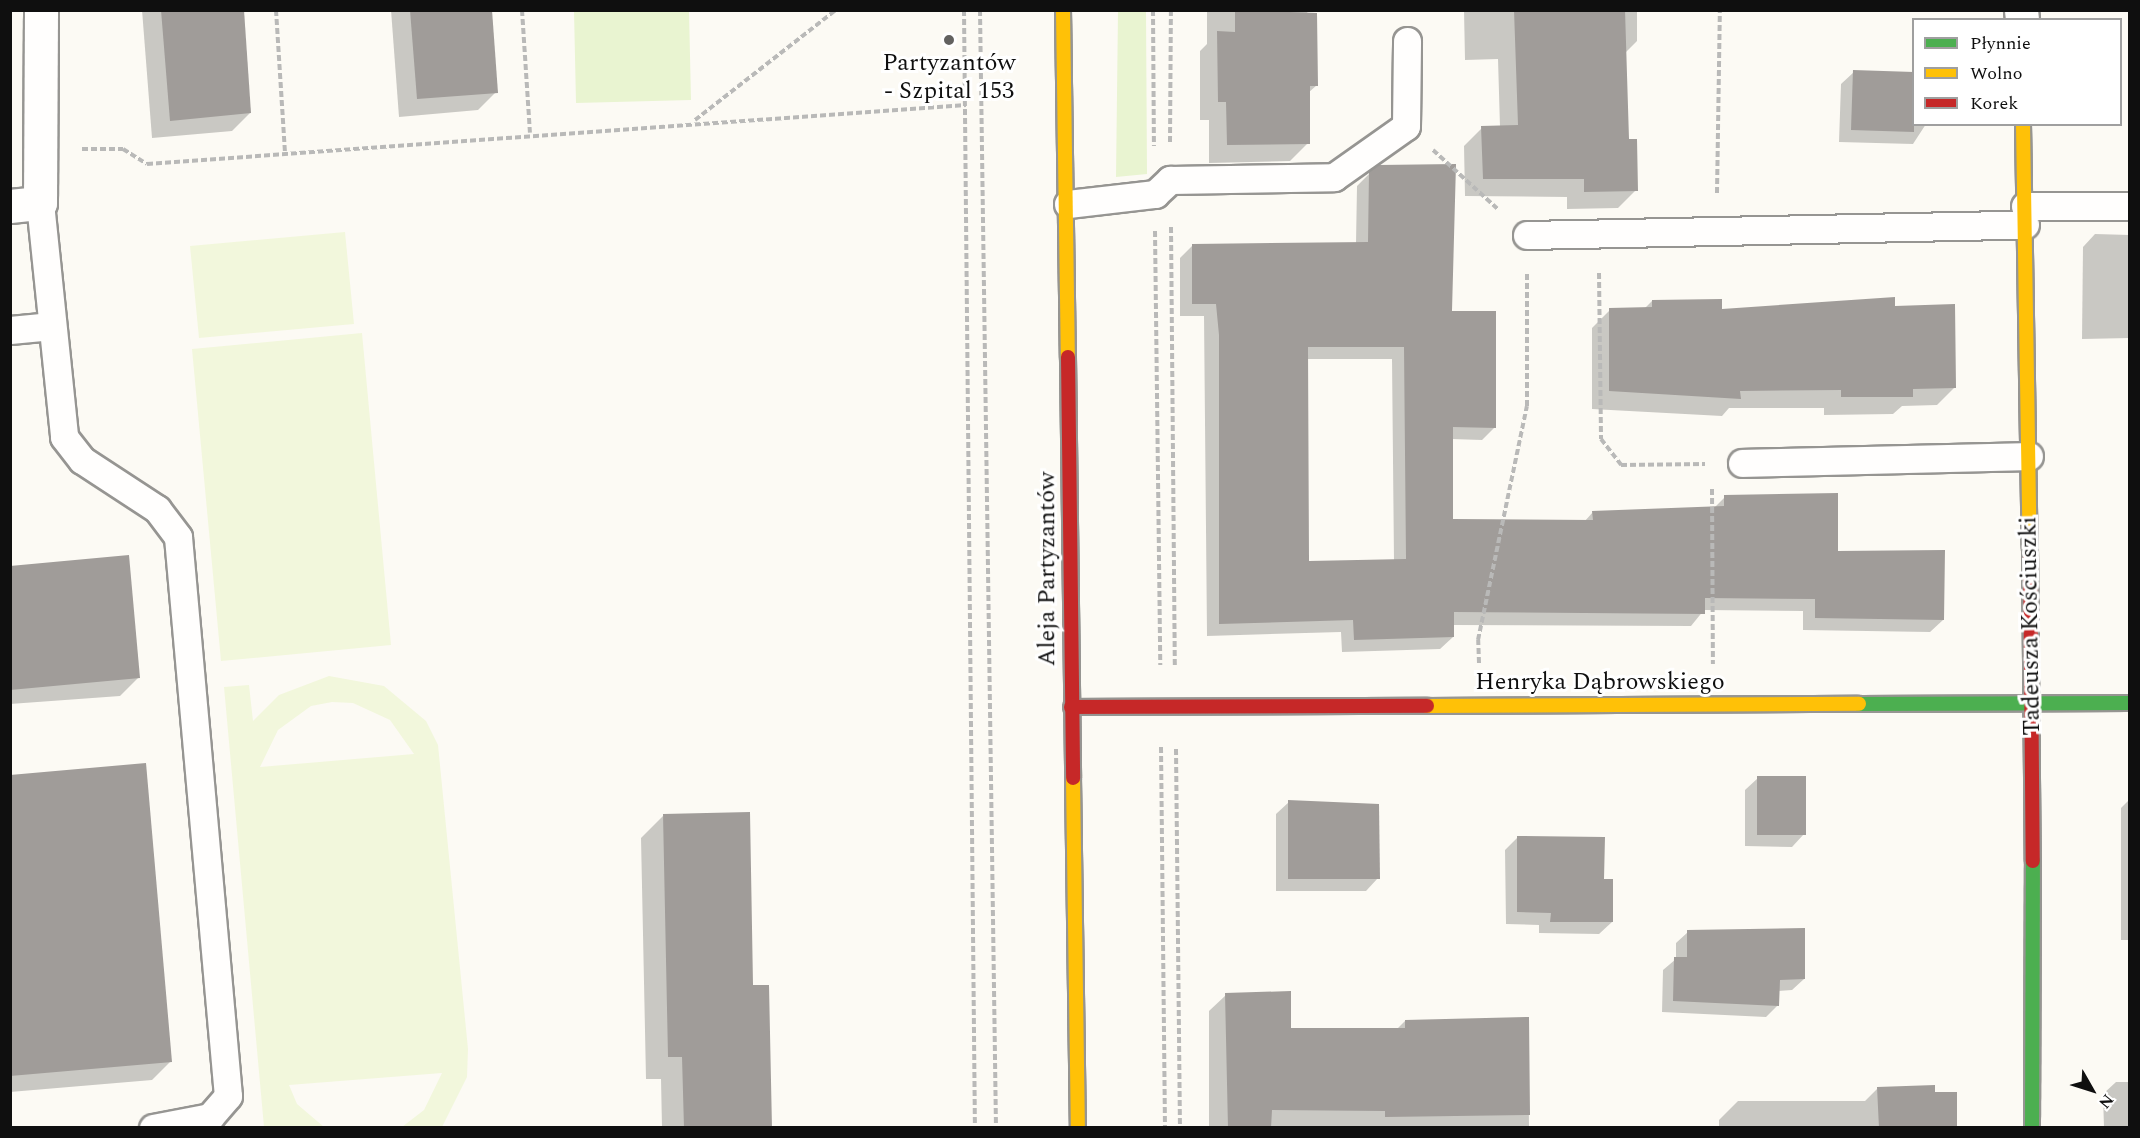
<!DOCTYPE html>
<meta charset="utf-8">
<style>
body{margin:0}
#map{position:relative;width:2140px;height:1138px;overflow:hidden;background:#fcfaf4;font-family:Spectral,serif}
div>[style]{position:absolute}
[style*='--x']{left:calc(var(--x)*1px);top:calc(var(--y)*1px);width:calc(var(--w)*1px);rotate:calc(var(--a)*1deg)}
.green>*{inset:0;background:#e9f4d1}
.pitch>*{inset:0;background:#f2f7dc}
.shadow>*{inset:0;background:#0003}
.building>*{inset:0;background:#a09c99}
.path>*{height:4px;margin-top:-2px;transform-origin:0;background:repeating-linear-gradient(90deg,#b9b9b8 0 6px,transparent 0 9px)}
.roads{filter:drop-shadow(2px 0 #969592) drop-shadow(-2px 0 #969592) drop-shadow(0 2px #969592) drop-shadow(0 -2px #969592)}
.lane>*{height:27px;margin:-13.5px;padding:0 13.5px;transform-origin:13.5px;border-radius:13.5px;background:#fffefd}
.street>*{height:33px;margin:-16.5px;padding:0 16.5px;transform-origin:16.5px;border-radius:16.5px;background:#fffefd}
.fast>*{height:14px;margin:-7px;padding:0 7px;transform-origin:7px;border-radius:7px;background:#4caf50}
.slow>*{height:14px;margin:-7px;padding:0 7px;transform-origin:7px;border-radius:7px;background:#ffc107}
.jam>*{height:14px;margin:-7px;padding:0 7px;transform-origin:7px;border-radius:7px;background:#c62828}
.dots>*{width:16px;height:16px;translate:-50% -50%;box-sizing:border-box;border:3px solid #fff;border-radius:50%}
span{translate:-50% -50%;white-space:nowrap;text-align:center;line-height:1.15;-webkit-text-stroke:6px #fff;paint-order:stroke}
.poi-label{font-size:24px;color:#0f0f0f}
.street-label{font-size:24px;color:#0f0f0f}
.frame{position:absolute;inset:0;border:12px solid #0f0f0f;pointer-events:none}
.legend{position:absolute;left:1912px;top:18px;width:210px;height:108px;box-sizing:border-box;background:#fff;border:2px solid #9f9f9f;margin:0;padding:8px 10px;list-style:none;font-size:18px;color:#0f0f0f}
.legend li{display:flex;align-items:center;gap:12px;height:30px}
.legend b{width:30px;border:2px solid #9f9f9f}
.north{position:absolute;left:2062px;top:1060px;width:60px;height:60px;-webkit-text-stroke:4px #fff;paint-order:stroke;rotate:129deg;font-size:16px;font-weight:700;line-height:24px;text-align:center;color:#0f0f0f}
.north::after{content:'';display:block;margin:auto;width:21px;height:27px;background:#0f0f0f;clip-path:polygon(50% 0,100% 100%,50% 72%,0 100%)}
</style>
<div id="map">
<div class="green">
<div style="clip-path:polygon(574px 11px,689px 11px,691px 100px,576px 103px)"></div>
<div style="clip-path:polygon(1118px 11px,1146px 11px,1147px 174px,1116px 177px)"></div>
</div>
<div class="pitch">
<div style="clip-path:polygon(345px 232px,354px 324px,199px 338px,190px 246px)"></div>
<div style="clip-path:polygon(362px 333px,391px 645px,221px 661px,192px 349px)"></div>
<div style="clip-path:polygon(evenodd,329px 676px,384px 686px,426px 721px,438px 745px,468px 1049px,467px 1077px,442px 1127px,402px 1127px,424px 1110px,442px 1073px,289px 1085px,297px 1104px,324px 1127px,264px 1127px,224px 687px,249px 685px,253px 721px,279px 695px,329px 676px,332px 702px,353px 703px,390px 720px,414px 754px,260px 767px,278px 730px,311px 706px,332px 702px)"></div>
</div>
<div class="shadow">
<div style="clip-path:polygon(142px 10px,242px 10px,250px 113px,232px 131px,152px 138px)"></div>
<div style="clip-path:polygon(391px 10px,491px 10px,496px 92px,478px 110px,399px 117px)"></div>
<div style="clip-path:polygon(1207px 10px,1307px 10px,1317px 85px,1308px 93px,1308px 143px,1290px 161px,1209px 163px,1209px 120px,1200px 120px,1200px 51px,1207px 44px)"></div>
<div style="clip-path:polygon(1464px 10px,1637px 10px,1637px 41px,1625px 53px,1628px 140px,1636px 190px,1618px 208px,1567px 209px,1567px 197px,1465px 196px,1464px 146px,1482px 128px,1500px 127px,1498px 59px,1465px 60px)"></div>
<div style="clip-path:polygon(1854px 72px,1914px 124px,1926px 124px,1913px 144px,1839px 142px,1841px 84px)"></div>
<div style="clip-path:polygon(evenodd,1370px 173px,1450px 312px,1495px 427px,1482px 440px,1451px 439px,1452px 521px,1584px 522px,1593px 512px,1714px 508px,1725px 497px,1837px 552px,1943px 620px,1930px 632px,1803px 630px,1803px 611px,1704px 610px,1691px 626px,1452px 625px,1453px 637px,1440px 649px,1342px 652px,1341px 632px,1207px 636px,1204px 316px,1180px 316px,1180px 258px,1193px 245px,1356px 243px,1357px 186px,1370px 173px,1307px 359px,1392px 359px,1394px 561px,1307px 563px,1307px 359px)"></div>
<div style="clip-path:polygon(2095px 234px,2130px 235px,2130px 338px,2082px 339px,2083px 247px)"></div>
<div style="clip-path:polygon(1894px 298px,1894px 308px,1955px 387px,1937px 405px,1902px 406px,1893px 414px,1824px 415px,1824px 408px,1729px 408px,1722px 416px,1592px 409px,1592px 328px,1610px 310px,1645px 308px,1652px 301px,1721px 311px)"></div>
<div style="clip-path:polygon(10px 567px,138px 678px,120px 696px,10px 704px)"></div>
<div style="clip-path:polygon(10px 777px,171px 1061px,152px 1080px,10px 1092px)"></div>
<div style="clip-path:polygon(1758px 778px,1804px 834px,1792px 847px,1745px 846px,1745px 790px)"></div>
<div style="clip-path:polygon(2130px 799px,2130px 940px,2121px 940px,2121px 808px)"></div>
<div style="clip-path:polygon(1289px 802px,1378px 878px,1366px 891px,1276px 891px,1276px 814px)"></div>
<div style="clip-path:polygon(663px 816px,751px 987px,771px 1128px,662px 1128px,661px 1079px,646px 1079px,641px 838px)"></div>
<div style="clip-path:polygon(1517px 838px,1603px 880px,1612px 922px,1599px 934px,1539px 933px,1539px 925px,1506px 924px,1505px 850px)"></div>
<div style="clip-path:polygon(1688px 932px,1804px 979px,1792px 990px,1778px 991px,1778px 1005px,1766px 1017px,1662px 1012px,1663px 970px,1676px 959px,1676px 943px)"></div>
<div style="clip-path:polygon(1226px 995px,1289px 1029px,1397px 1029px,1405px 1021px,1528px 1019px,1529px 1128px,1209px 1128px,1209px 1011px)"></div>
<div style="clip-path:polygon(2116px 1082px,2130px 1082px,2130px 1128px,2104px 1128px,2103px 1094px)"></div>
<div style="clip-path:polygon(1878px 1088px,1934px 1093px,1954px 1128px,1719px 1128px,1719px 1120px,1738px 1101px,1865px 1101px)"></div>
</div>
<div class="building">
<div style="clip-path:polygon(161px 10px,244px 10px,251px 113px,170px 121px)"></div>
<div style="clip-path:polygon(410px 10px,492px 10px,498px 93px,417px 99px)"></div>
<div style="clip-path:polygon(1235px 10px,1317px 13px,1318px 86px,1310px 86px,1310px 144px,1227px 145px,1226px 102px,1218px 102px,1217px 31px,1235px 32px)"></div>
<div style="clip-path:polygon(1514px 10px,1625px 10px,1629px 139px,1637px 139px,1638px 191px,1584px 192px,1584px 179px,1483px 179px,1481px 126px,1518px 125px)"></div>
<div style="clip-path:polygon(1853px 70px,1914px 72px,1914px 132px,1851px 130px)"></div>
<div style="clip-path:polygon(evenodd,1456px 164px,1452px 311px,1496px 311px,1496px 428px,1453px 427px,1453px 519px,1593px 520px,1592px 511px,1724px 506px,1724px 495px,1838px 493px,1838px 551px,1945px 550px,1944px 620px,1815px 618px,1815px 599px,1705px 598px,1705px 614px,1454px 612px,1454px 637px,1354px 640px,1353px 620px,1219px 624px,1219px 335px,1216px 304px,1192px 304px,1192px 244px,1368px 242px,1369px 172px,1379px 165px,1456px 164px,1308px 347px,1404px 347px,1406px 559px,1309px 561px,1308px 347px)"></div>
<div style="clip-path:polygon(1895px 297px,1895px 306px,1955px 304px,1956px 388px,1913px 389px,1913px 397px,1841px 397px,1841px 390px,1740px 391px,1741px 399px,1609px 391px,1609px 308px,1652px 307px,1652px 300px,1722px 299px,1722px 309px)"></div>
<div style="clip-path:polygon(129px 555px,140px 678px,10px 690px,10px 566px)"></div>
<div style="clip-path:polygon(146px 763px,172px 1062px,10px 1076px,10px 775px)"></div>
<div style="clip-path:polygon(1757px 776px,1806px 776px,1806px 835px,1757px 835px)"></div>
<div style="clip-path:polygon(1288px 800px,1379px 804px,1380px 879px,1288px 879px)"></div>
<div style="clip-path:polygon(750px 812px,753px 985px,769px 985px,772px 1128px,684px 1128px,682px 1057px,668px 1057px,663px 814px)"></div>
<div style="clip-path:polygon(1517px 836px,1605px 837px,1604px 879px,1613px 879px,1613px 922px,1550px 922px,1551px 913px,1517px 912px)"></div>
<div style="clip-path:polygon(1805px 928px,1805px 979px,1780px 980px,1779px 1006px,1673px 1001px,1674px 957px,1687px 957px,1687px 930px)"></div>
<div style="clip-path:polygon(1291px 991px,1291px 1028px,1405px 1028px,1405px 1020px,1529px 1017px,1530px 1115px,1385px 1117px,1385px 1111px,1272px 1110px,1271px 1128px,1228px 1128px,1225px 993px)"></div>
<div style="clip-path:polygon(1935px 1085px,1935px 1092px,1957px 1092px,1957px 1128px,1879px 1128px,1877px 1087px)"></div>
</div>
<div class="path">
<div style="--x:276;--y:10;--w:143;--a:86.4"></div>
<div style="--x:522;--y:10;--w:123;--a:86.3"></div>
<div style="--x:964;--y:10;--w:1118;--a:89.44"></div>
<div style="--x:980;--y:10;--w:1118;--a:89.18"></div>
<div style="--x:1153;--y:10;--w:136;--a:89.6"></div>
<div style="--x:695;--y:120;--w:179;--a:-38"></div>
<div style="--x:1170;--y:142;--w:132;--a:-89.6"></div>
<div style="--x:82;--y:149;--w:41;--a:0"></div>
<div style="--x:123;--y:149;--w:28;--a:32"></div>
<div style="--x:147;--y:164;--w:821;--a:-4.12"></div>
<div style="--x:1433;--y:150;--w:89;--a:42.3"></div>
<div style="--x:1717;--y:193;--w:183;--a:-89.1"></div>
<div style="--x:1171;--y:227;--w:440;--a:89.5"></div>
<div style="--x:1155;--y:231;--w:434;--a:89.3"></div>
<div style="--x:1599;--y:273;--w:166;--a:89.3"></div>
<div style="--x:1601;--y:439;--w:33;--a:52"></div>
<div style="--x:1621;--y:465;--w:84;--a:-0.7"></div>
<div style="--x:1712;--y:489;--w:175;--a:89.7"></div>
<div style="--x:1479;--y:663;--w:23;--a:-92"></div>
<div style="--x:1478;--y:640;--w:239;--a:-78.2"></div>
<div style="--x:1527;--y:406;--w:132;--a:-90"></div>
<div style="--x:1161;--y:747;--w:381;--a:89.4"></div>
<div style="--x:1176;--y:749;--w:379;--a:89.4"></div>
</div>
<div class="roads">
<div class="lane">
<div style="--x:40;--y:203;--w:235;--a:84.1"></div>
<div style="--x:64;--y:437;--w:29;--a:52"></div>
<div style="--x:82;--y:460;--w:90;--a:33.2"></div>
<div style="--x:157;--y:509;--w:35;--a:53"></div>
<div style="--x:178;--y:537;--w:561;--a:84.89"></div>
<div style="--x:228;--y:1096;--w:28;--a:131"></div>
<div style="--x:210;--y:1117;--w:58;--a:169.1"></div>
<div style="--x:1068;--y:204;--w:88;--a:-6.6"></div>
<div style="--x:1155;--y:194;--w:21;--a:-43"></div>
<div style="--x:1170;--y:180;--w:164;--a:-1"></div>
<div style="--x:1334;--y:177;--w:88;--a:-35.3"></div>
<div style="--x:1406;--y:126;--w:85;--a:-89.3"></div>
<div style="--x:2025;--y:206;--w:105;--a:0"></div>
<div style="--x:1527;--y:235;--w:498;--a:-1.2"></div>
<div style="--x:10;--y:330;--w:42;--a:-5.4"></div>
<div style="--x:1742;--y:463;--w:287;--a:-1.4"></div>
</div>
<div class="street">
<div style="--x:2021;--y:10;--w:10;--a:84"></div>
<div style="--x:10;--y:206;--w:30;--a:-6"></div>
<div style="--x:40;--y:203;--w:193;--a:-89.7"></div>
</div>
<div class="fast">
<div style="--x:1859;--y:704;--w:271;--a:-0.2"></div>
<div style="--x:2032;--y:1128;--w:267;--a:-89.8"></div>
</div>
<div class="slow">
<div style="--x:1063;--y:10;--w:347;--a:89.2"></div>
<div style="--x:2023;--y:124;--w:424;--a:89.1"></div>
<div style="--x:1427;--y:706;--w:432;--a:-0.3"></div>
<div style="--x:1073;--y:778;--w:350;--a:89.2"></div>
</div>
<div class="jam">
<div style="--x:1068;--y:357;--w:421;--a:89.3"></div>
<div style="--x:2030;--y:548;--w:313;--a:89.5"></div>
<div style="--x:1071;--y:707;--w:356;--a:-0.2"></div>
</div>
</div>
<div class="dots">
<div style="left:949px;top:40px;background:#62615f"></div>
</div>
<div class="poi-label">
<span style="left:949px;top:78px">Partyzantów<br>- Szpital 153</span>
</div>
<div class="street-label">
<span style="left:1048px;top:569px;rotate:-90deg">Aleja Partyzantów</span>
<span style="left:2031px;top:626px;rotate:-91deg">Tadeusza Kościuszki</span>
<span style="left:1600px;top:683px">Henryka Dąbrowskiego</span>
</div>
<div class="frame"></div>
<ul class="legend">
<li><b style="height:8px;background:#4caf50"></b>Płynnie</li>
<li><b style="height:8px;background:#ffc107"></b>Wolno</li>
<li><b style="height:8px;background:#c62828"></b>Korek</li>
</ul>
<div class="north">N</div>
</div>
